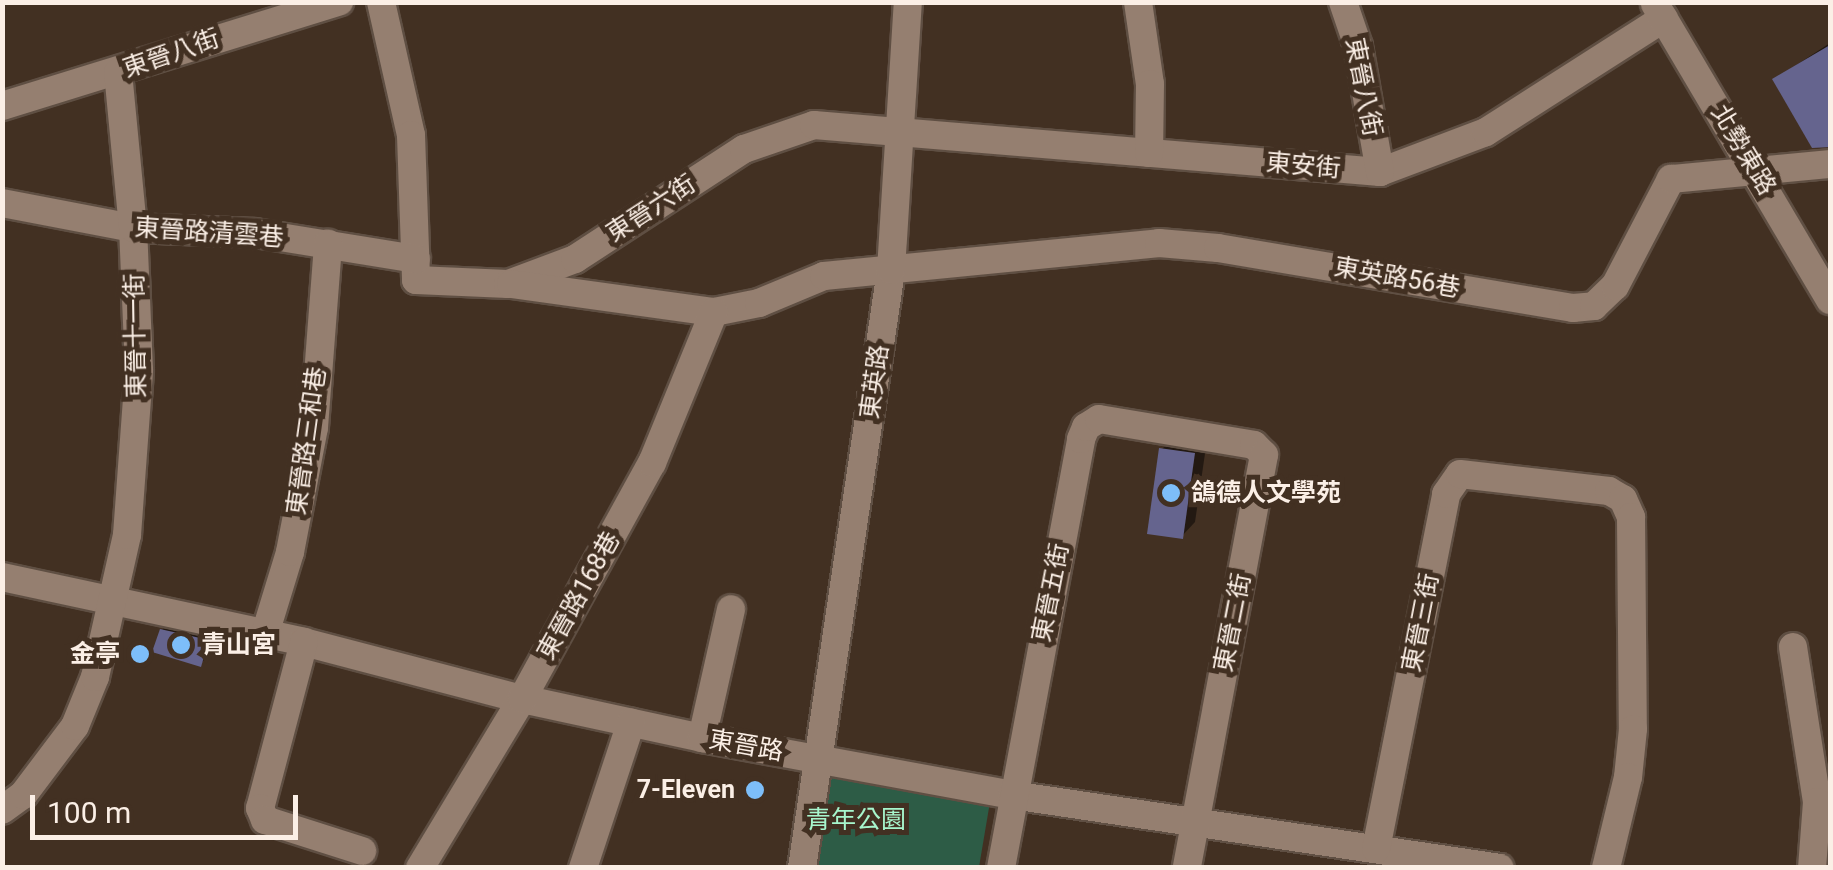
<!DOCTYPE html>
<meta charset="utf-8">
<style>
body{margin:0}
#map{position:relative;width:1833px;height:870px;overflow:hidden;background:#423022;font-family:Roboto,"Noto Sans TC",sans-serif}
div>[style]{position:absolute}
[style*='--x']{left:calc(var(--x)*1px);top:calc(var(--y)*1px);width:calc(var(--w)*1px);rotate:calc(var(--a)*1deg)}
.green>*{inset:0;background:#2d5c46}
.shadow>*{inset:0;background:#0007}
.building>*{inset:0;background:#65648e}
.roads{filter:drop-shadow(2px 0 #5f4f43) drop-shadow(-2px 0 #5f4f43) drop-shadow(0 2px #5f4f43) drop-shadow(0 -2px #5f4f43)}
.minor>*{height:28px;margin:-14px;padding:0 14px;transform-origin:14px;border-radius:14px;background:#957f70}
.dots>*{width:28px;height:28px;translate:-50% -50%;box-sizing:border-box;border:5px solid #423022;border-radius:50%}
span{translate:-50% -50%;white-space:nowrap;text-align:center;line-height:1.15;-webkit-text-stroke:10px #423022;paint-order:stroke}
.street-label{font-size:25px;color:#fbefe6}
.poi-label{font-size:25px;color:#fbefe6;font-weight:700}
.left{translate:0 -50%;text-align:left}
.right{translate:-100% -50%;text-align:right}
.park-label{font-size:25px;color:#a7f6cd}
.frame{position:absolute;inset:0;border:5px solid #fbefe6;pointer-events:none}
.scale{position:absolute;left:30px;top:795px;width:268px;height:45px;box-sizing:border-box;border:5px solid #fbefe6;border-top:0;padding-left:12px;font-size:30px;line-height:35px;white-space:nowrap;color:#fbefe6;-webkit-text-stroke:8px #423022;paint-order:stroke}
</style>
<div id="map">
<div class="green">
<div style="clip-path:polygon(816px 766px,991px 796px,979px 867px,799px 868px)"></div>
</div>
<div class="shadow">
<div style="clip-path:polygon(1830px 43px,1830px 145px,1814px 146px,1775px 79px)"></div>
<div style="clip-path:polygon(1176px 436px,1207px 440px,1195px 522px,1182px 536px,1162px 449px)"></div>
<div style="clip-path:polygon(171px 621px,217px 631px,209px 655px,200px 664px,162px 630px)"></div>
</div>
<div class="building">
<div style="clip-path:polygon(1830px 45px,1830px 147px,1812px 148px,1772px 79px)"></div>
<div style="clip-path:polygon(1159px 448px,1195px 453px,1183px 539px,1147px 534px)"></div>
<div style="clip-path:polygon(160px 629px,209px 640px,201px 667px,152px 652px)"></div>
</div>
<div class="roads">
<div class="minor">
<div style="--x:381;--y:2;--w:136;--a:77.3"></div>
<div style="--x:411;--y:135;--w:145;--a:88"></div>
<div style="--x:416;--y:280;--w:92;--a:2.5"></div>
<div style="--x:508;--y:284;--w:72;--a:-20.5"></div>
<div style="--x:575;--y:259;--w:202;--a:-33.1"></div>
<div style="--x:744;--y:149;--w:74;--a:-18.9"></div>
<div style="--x:814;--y:125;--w:568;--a:4.75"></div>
<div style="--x:1380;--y:172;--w:113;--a:-20.7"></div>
<div style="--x:1486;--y:132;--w:211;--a:-32.6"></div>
<div style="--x:1138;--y:2;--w:83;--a:81.7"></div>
<div style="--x:1150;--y:84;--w:69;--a:90.8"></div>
<div style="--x:1343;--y:2;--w:46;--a:71.2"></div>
<div style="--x:1358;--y:46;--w:128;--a:80.1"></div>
<div style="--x:1655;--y:4;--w:344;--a:59.4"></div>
<div style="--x:2;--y:106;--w:353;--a:-17.2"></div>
<div style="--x:2;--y:203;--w:133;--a:10.8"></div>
<div style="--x:133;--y:228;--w:122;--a:2.3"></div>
<div style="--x:255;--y:233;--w:163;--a:9.2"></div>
<div style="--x:511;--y:284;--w:205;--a:7.9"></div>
<div style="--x:714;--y:312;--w:46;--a:-11.3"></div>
<div style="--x:759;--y:303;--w:70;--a:-22.6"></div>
<div style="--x:824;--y:276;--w:337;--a:-5.6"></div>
<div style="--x:1159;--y:243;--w:59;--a:4.8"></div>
<div style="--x:1218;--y:248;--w:360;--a:9.6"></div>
<div style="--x:1573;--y:308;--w:21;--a:-5"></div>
<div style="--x:1594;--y:306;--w:29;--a:-44"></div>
<div style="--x:1615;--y:286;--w:121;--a:-62.4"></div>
<div style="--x:1671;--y:179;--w:160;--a:-5.4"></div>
<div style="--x:2;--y:577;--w:309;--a:12.1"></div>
<div style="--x:304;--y:642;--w:225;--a:14.7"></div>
<div style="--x:522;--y:699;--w:184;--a:12.2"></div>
<div style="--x:702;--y:738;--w:315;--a:10.4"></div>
<div style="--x:1012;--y:795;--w:493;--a:8.5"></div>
<div style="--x:265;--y:634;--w:86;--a:-73"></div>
<div style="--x:290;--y:552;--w:127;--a:-79.1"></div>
<div style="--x:314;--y:427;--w:184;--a:-85.6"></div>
<div style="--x:304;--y:642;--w:172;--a:104.8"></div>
<div style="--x:260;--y:808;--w:13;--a:67"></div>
<div style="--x:265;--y:820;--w:102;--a:17.7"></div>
<div style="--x:1793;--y:647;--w:157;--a:81.2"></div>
<div style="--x:1817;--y:802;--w:66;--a:94.3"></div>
<div style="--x:702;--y:738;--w:132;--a:-77.3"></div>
<div style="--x:2;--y:810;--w:26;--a:-36"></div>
<div style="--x:23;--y:795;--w:86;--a:-53"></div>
<div style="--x:75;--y:726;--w:53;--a:-67.8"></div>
<div style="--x:95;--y:677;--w:146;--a:-77.3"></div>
<div style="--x:127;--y:535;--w:165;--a:-85.8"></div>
<div style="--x:139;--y:370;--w:142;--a:-92.4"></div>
<div style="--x:133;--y:228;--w:156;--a:-95.5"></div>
<div style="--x:1376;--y:849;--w:362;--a:-78.8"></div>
<div style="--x:1446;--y:494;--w:24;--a:-55"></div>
<div style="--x:1460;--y:474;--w:150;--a:6.5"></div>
<div style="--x:1609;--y:491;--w:16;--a:30"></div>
<div style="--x:1623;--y:499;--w:20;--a:66"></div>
<div style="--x:1631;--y:517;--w:212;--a:89.5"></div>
<div style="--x:1633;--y:729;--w:48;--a:95.9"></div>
<div style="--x:1628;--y:777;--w:94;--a:103.6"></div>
<div style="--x:420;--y:868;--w:197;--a:-58.9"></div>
<div style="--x:522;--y:699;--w:269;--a:-61.2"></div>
<div style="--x:652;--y:463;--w:163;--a:-67.7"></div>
<div style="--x:583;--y:868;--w:153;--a:-71.7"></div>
<div style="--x:802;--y:868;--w:605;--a:-81.53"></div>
<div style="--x:891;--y:270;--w:269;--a:-86.4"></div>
<div style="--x:1001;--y:868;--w:436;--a:-79.4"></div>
<div style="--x:1081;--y:439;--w:13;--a:-67"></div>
<div style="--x:1086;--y:427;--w:15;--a:-32"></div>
<div style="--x:1099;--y:419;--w:157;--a:9.5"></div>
<div style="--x:1254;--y:445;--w:14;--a:45"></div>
<div style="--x:1264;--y:455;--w:420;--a:100.6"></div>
</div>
</div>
<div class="dots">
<div style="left:1171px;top:493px;background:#7dbef9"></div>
<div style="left:181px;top:645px;background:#7dbef9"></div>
<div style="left:140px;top:654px;background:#7dbef9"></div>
<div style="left:755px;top:790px;background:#7dbef9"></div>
</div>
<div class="street-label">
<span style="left:171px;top:54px;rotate:-19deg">東晉八街</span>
<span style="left:1363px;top:87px;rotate:79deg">東晉八街</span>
<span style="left:1743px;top:150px;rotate:59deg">北勢東路</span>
<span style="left:1303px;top:166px;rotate:5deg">東安街</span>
<span style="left:651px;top:209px;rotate:-33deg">東晉六街</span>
<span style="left:209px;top:233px;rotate:4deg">東晉路清雲巷</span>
<span style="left:1397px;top:278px;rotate:10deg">東英路56巷</span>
<span style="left:136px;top:336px;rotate:-91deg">東晉十一街</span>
<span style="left:875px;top:382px;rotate:-82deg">東英路</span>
<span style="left:307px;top:441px;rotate:-82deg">東晉路三和巷</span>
<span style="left:1051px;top:593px;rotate:-79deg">東晉五街</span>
<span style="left:579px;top:596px;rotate:-61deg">東晉路168巷</span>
<span style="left:1233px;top:623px;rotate:-79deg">東晉二街</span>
<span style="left:1421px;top:623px;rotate:-79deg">東晉三街</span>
<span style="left:746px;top:746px;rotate:10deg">東晉路</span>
</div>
<div class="poi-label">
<span class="left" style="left:1191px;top:493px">鴿德人文學苑</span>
<span class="left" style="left:201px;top:645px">青山宮</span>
<span class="right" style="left:120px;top:654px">金亭</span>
<span class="right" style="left:735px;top:790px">7-Eleven</span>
</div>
<div class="park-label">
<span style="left:856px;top:820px">青年公園</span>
</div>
<div class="frame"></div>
<div class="scale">100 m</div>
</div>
